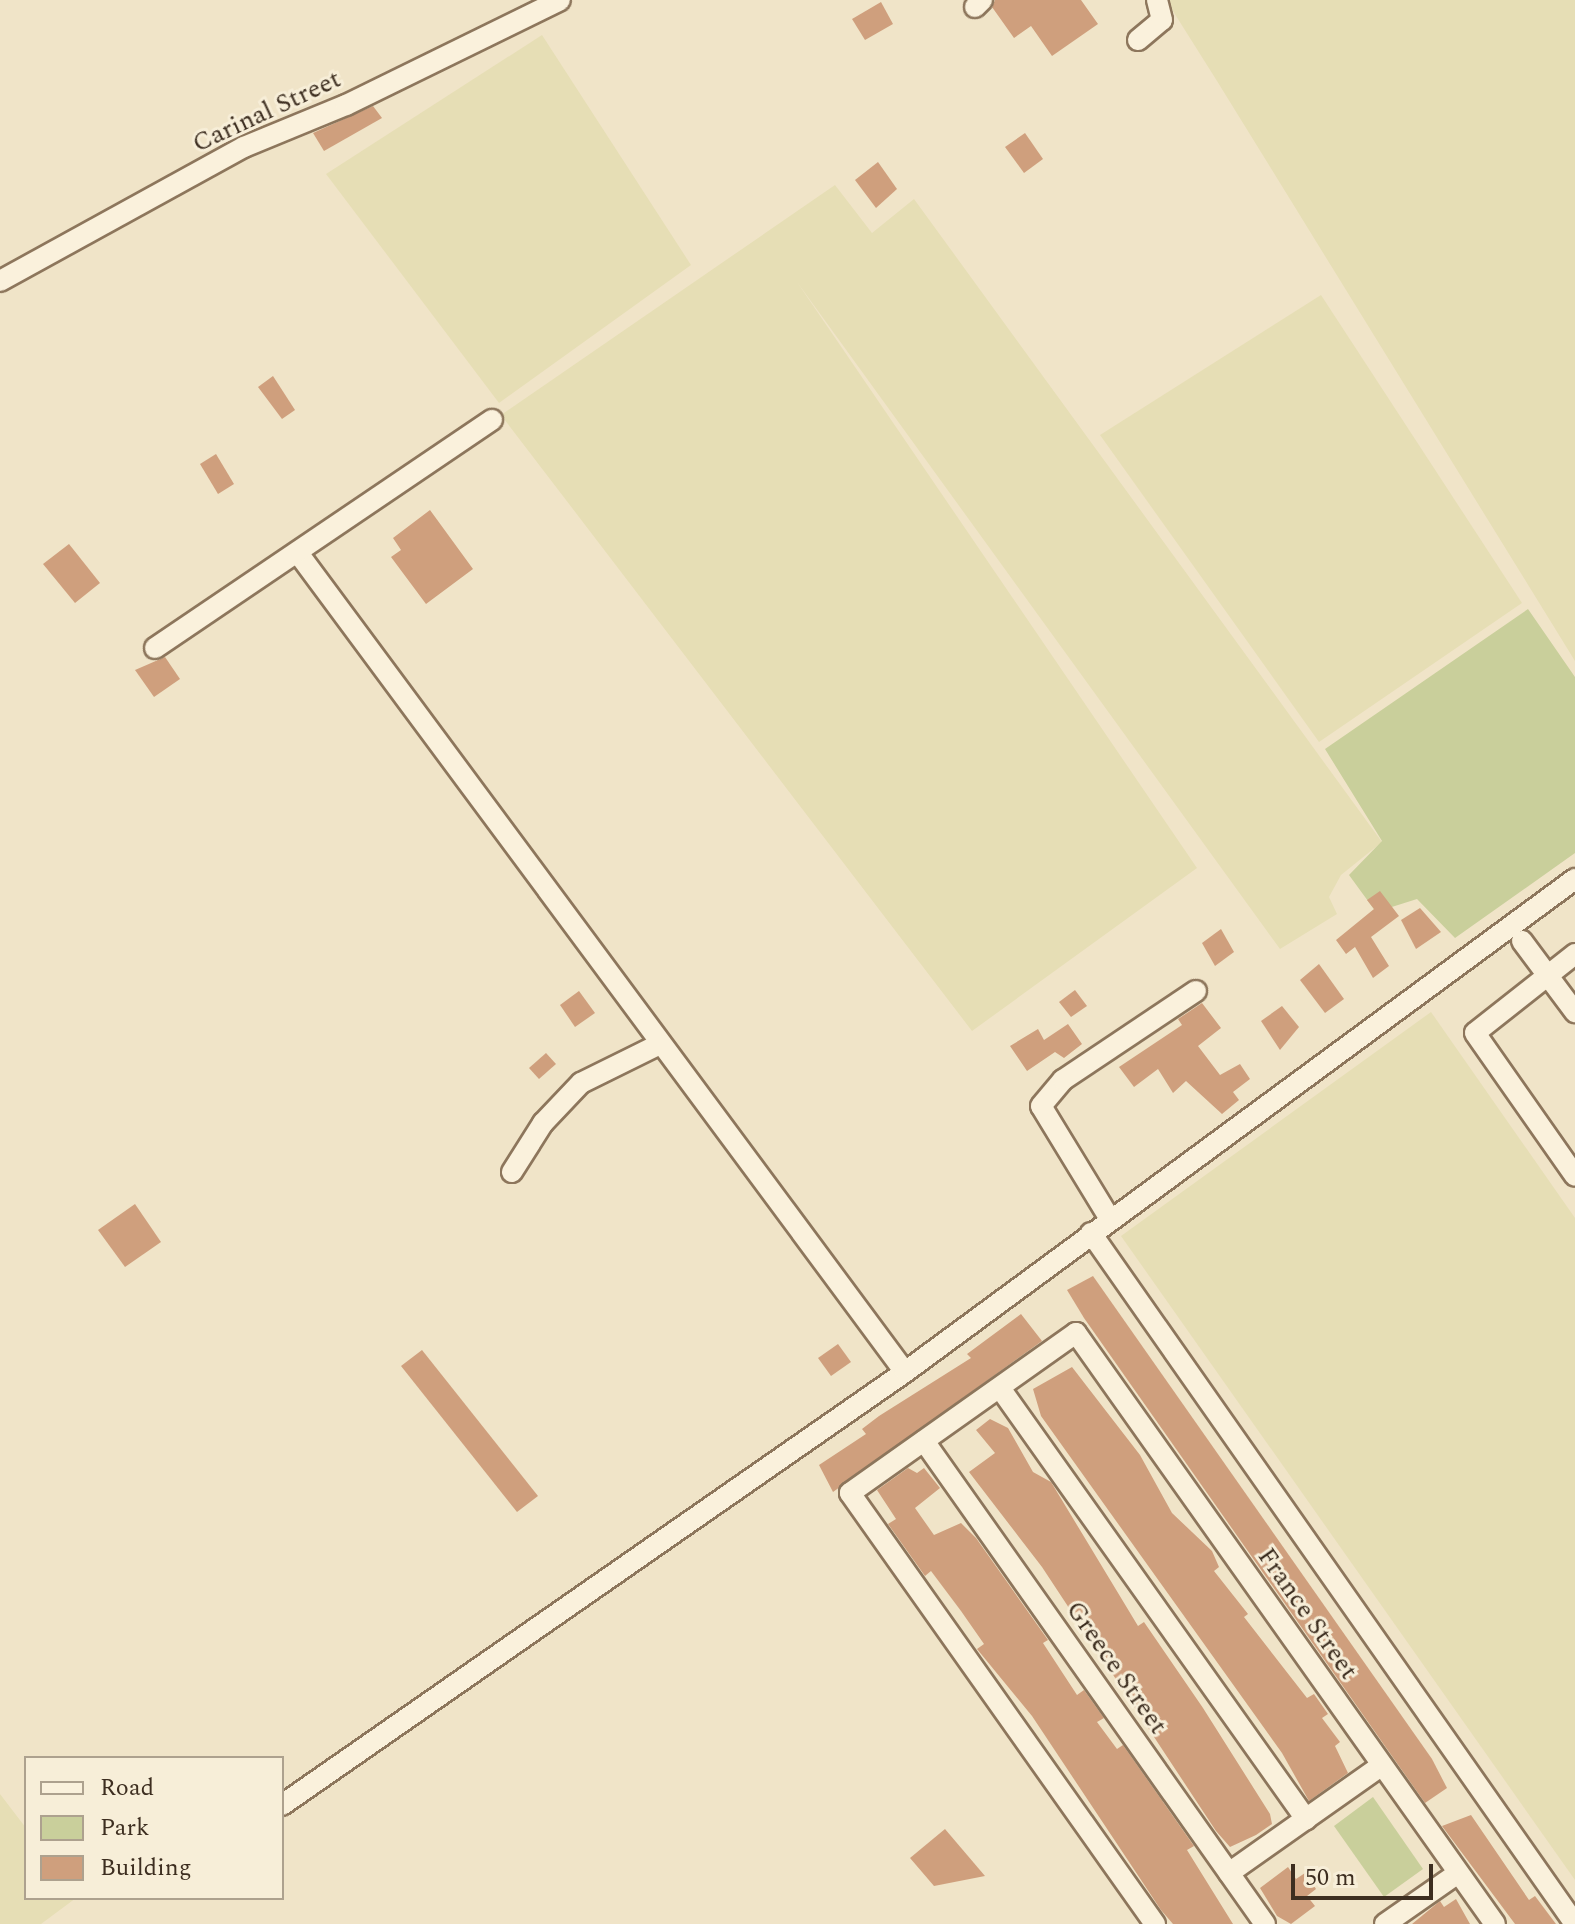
<!DOCTYPE html>
<style>
body{margin:0}
#map{position:relative;width:1575px;height:1924px;overflow:hidden;background:#f0e4c8;font-family:Spectral,serif}
div>[style]{position:absolute}
[style*='--x']{left:calc(var(--x)*1px);top:calc(var(--y)*1px);width:calc(var(--w)*1px);rotate:calc(var(--a)*1deg)}
.farmland>*{inset:0;background:#e6deb5}
.green>*{inset:0;background:#c9cf9b}
.building>*{inset:0;background:#cf9f7d}
.roads{filter:drop-shadow(2px 0 #8d765c) drop-shadow(-2px 0 #8d765c) drop-shadow(0 2px #8d765c) drop-shadow(0 -2px #8d765c)}
.street>*{height:20px;margin:-10px;padding:0 10px;transform-origin:10px;border-radius:10px;background:#faf1dc}
span{translate:-50% -50%;white-space:nowrap;text-align:center;line-height:1.15;-webkit-text-stroke:6px #f7eed8;paint-order:stroke}
.street-label{font-size:26px;color:#3d2e20}
.legend{position:absolute;left:24px;top:1756px;width:260px;height:144px;box-sizing:border-box;background:#f7eed8;border:2px solid #ada18e;margin:0;padding:10px 14px;list-style:none;font-size:24px;color:#3d2e20}
.legend li{display:flex;align-items:center;gap:16px;height:40px}
.legend b{width:40px;border:2px solid #ada18e}
.scale{position:absolute;left:1291px;top:1864px;width:142px;height:36px;box-sizing:border-box;border:4px solid #3d2e20;border-top:0;padding-left:10px;font-size:24px;line-height:28px;white-space:nowrap;color:#3d2e20;-webkit-text-stroke:6px #f7eed8;paint-order:stroke}
</style>
<div id="map">
<div class="farmland">
<div style="clip-path:polygon(1166px 0,1575px 0,1575px 661px,1217px 81px)"></div>
<div style="clip-path:polygon(542px 35px,691px 265px,499px 403px,326px 174px)"></div>
<div style="clip-path:polygon(835px 185px,872px 233px,914px 199px,1382px 842px,1341px 875px,1329px 897px,1337px 914px,1280px 949px,797px 282px,1197px 868px,972px 1031px,501px 415px)"></div>
<div style="clip-path:polygon(1321px 295px,1522px 603px,1319px 742px,1100px 435px)"></div>
<div style="clip-path:polygon(1431px 1012px,1575px 1218px,1575px 1880px,1121px 1236px)"></div>
<div style="clip-path:polygon(0 1794px,26px 1828px,26px 1898px,76px 1898px,41px 1924px,0 1924px)"></div>
</div>
<div class="green">
<div style="clip-path:polygon(1528px 609px,1575px 677px,1575px 853px,1455px 938px,1417px 899px,1376px 912px,1349px 875px,1382px 841px,1325px 749px)"></div>
<div style="clip-path:polygon(1373px 1797px,1423px 1869px,1384px 1897px,1334px 1826px)"></div>
</div>
<div class="building">
<div style="clip-path:polygon(995px 0,1081px 0,1098px 24px,1052px 56px,1031px 26px,1014px 38px,992px 7px)"></div>
<div style="clip-path:polygon(881px 2px,893px 24px,865px 40px,852px 19px)"></div>
<div style="clip-path:polygon(373px 106px,382px 118px,324px 151px,313px 133px)"></div>
<div style="clip-path:polygon(1025px 133px,1043px 159px,1024px 173px,1005px 147px)"></div>
<div style="clip-path:polygon(878px 162px,897px 189px,876px 208px,855px 180px)"></div>
<div style="clip-path:polygon(273px 376px,295px 410px,282px 419px,258px 387px)"></div>
<div style="clip-path:polygon(216px 454px,234px 484px,218px 494px,200px 464px)"></div>
<div style="clip-path:polygon(430px 510px,473px 569px,426px 604px,391px 557px,401px 550px,393px 538px)"></div>
<div style="clip-path:polygon(69px 544px,100px 583px,75px 603px,43px 564px)"></div>
<div style="clip-path:polygon(165px 657px,180px 679px,154px 697px,135px 670px)"></div>
<div style="clip-path:polygon(1380px 891px,1399px 916px,1371px 937px,1389px 966px,1373px 978px,1355px 947px,1346px 954px,1336px 940px,1374px 909px,1367px 900px)"></div>
<div style="clip-path:polygon(1420px 908px,1441px 932px,1416px 949px,1401px 920px)"></div>
<div style="clip-path:polygon(1221px 929px,1234px 952px,1215px 966px,1202px 943px)"></div>
<div style="clip-path:polygon(1319px 964px,1344px 999px,1325px 1013px,1300px 980px)"></div>
<div style="clip-path:polygon(1075px 990px,1087px 1006px,1071px 1017px,1059px 1002px)"></div>
<div style="clip-path:polygon(579px 991px,595px 1013px,575px 1027px,560px 1005px)"></div>
<div style="clip-path:polygon(1202px 1003px,1221px 1028px,1198px 1046px,1220px 1075px,1240px 1064px,1250px 1079px,1233px 1092px,1239px 1100px,1222px 1114px,1186px 1081px,1173px 1093px,1158px 1069px,1134px 1087px,1119px 1067px,1182px 1025px,1178px 1019px)"></div>
<div style="clip-path:polygon(1282px 1006px,1299px 1027px,1280px 1050px,1261px 1021px)"></div>
<div style="clip-path:polygon(1068px 1024px,1082px 1044px,1064px 1058px,1055px 1052px,1027px 1071px,1010px 1046px,1038px 1029px,1044px 1040px)"></div>
<div style="clip-path:polygon(546px 1053px,556px 1064px,539px 1079px,529px 1068px)"></div>
<div style="clip-path:polygon(135px 1204px,161px 1242px,125px 1267px,98px 1230px)"></div>
<div style="clip-path:polygon(1093px 1276px,1432px 1759px,1447px 1788px,1425px 1803px,1084px 1318px,1067px 1290px)"></div>
<div style="clip-path:polygon(1021px 1314px,1042px 1341px,833px 1492px,819px 1465px,866px 1434px,862px 1429px,879px 1416px,971px 1358px,967px 1354px)"></div>
<div style="clip-path:polygon(838px 1344px,851px 1362px,831px 1376px,818px 1358px)"></div>
<div style="clip-path:polygon(422px 1350px,538px 1496px,517px 1512px,401px 1366px)"></div>
<div style="clip-path:polygon(1072px 1367px,1140px 1455px,1172px 1513px,1212px 1551px,1219px 1567px,1214px 1571px,1248px 1614px,1244px 1617px,1307px 1698px,1314px 1694px,1328px 1714px,1322px 1718px,1340px 1742px,1335px 1746px,1348px 1773px,1309px 1801px,1282px 1753px,1041px 1416px,1033px 1389px)"></div>
<div style="clip-path:polygon(990px 1419px,1008px 1428px,1033px 1472px,1051px 1482px,1138px 1626px,1144px 1622px,1203px 1708px,1270px 1814px,1272px 1824px,1256px 1835px,1230px 1847px,1216px 1831px,1042px 1567px,969px 1472px,995px 1453px,976px 1430px)"></div>
<div style="clip-path:polygon(908px 1468px,917px 1473px,924px 1468px,940px 1488px,915px 1508px,934px 1535px,961px 1523px,976px 1538px,1048px 1640px,1043px 1643px,1077px 1695px,1084px 1690px,1104px 1718px,1097px 1722px,1117px 1749px,1123px 1745px,1194px 1846px,1187px 1850px,1233px 1924px,1173px 1924px,1161px 1910px,1032px 1716px,977px 1649px,984px 1644px,961px 1611px,931px 1571px,925px 1576px,888px 1524px,896px 1519px,877px 1490px)"></div>
<div style="clip-path:polygon(1471px 1815px,1529px 1900px,1535px 1896px,1556px 1924px,1515px 1924px,1442px 1826px)"></div>
<div style="clip-path:polygon(945px 1829px,985px 1876px,934px 1886px,910px 1858px)"></div>
<div style="clip-path:polygon(1288px 1867px,1296px 1879px,1305px 1873px,1316px 1889px,1307px 1896px,1315px 1906px,1291px 1924px,1277px 1916px,1260px 1888px)"></div>
<div style="clip-path:polygon(1456px 1899px,1470px 1924px,1412px 1924px,1440px 1901px,1444px 1907px)"></div>
</div>
<div class="roads">
<div class="street">
<div style="--x:975;--y:7;--w:10;--a:-45"></div>
<div style="--x:1138;--y:40;--w:31;--a:-40"></div>
<div style="--x:1162;--y:20;--w:21;--a:-104"></div>
<div style="--x:0;--y:281;--w:278;--a:-28.8"></div>
<div style="--x:244;--y:147;--w:110;--a:-22.4"></div>
<div style="--x:346;--y:105;--w:238;--a:-26.1"></div>
<div style="--x:298;--y:553;--w:1019;--a:53.46"></div>
<div style="--x:155;--y:648;--w:407;--a:-34.1"></div>
<div style="--x:1522;--y:941;--w:89;--a:53.3"></div>
<div style="--x:1575;--y:954;--w:127;--a:141.7"></div>
<div style="--x:1475;--y:1033;--w:174;--a:55"></div>
<div style="--x:512;--y:1172;--w:58;--a:-57.7"></div>
<div style="--x:543;--y:1123;--w:55;--a:-46.5"></div>
<div style="--x:581;--y:1083;--w:88;--a:-26.3"></div>
<div style="--x:1110;--y:1219;--w:132;--a:-121.4"></div>
<div style="--x:1041;--y:1106;--w:34;--a:-50"></div>
<div style="--x:1063;--y:1080;--w:160;--a:-33.8"></div>
<div style="--x:1091;--y:1233;--w:844;--a:54.99"></div>
<div style="--x:1000;--y:1388;--w:529;--a:54.63"></div>
<div style="--x:924;--y:1441;--w:591;--a:54.78"></div>
<div style="--x:282;--y:1805;--w:759;--a:-34.8"></div>
<div style="--x:905;--y:1372;--w:832;--a:-36.35"></div>
<div style="--x:1229;--y:1873;--w:187;--a:-35.2"></div>
<div style="--x:1155;--y:1924;--w:528;--a:-125.29"></div>
<div style="--x:850;--y:1493;--w:277;--a:-35.3"></div>
<div style="--x:1076;--y:1333;--w:724;--a:54.66"></div>
<div style="--x:1385;--y:1924;--w:89;--a:-34.9"></div>
</div>
</div>
<div class="street-label">
<span style="left:267px;top:112px;rotate:-25deg">Carinal Street</span>
<span style="left:1307px;top:1614px;rotate:55deg">France Street</span>
<span style="left:1116px;top:1668px;rotate:55deg">Greece Street</span>
</div>
<ul class="legend">
<li><b style="height:10px;background:#faf1dc"></b>Road</li>
<li><b style="height:22px;background:#c9cf9b"></b>Park</li>
<li><b style="height:22px;background:#cf9f7d"></b>Building</li>
</ul>
<div class="scale">50 m</div>
</div>
